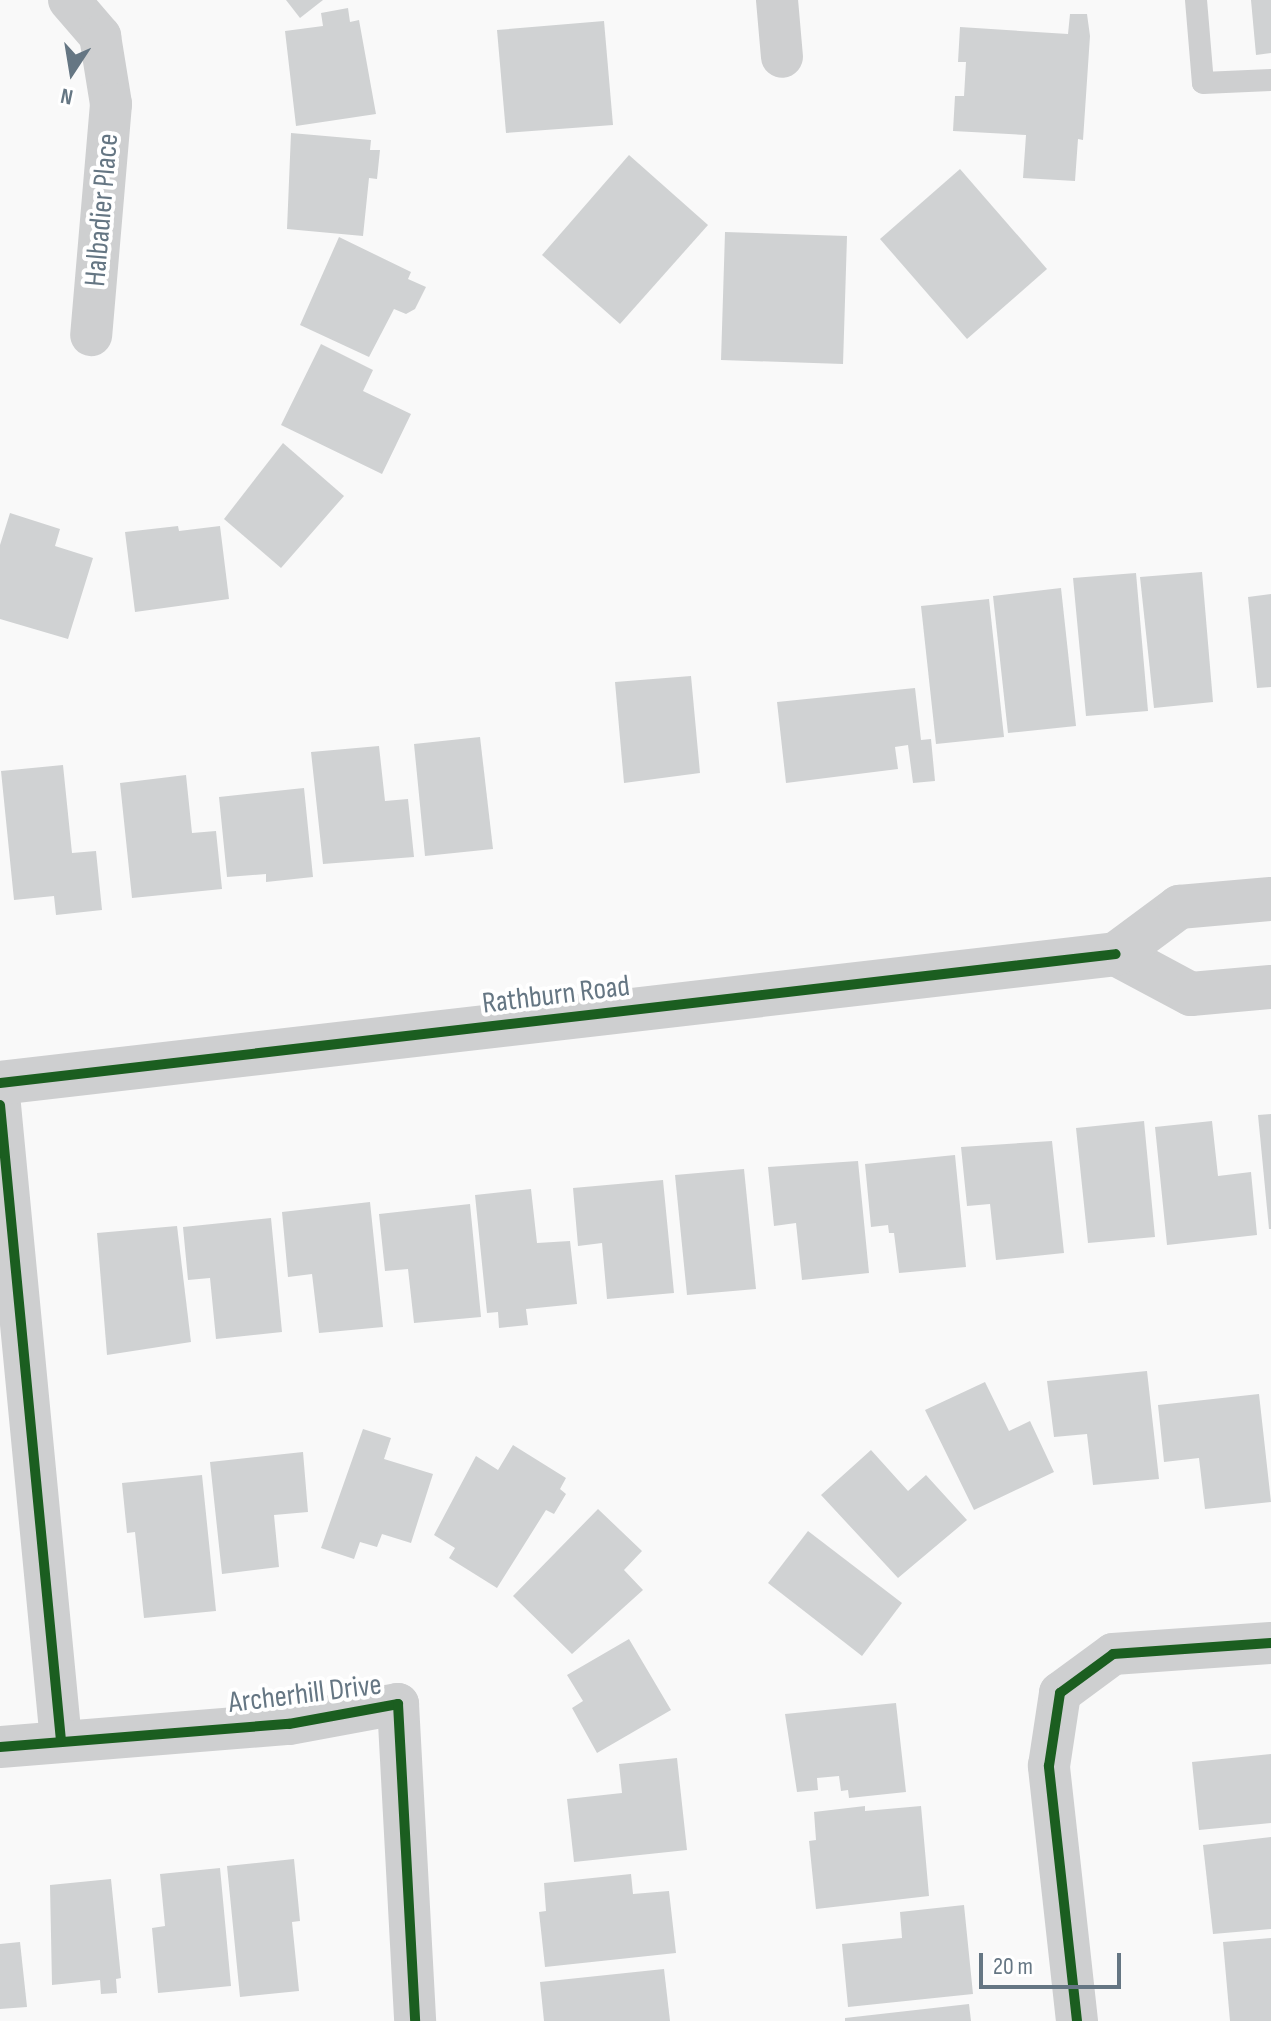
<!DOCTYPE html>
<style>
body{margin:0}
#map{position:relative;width:1271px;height:2021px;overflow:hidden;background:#f9f9f9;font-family:"Sofia Sans Condensed",sans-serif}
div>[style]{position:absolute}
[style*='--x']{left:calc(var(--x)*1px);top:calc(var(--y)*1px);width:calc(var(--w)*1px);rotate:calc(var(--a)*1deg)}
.building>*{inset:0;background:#d0d2d3}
.service>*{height:22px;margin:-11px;padding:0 11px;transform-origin:11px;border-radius:11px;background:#cecfd0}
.minor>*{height:42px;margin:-21px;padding:0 21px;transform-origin:21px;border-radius:21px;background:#cecfd0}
.tertiary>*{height:44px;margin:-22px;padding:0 22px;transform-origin:22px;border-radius:22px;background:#cecfd0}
.cycleway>*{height:10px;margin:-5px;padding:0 5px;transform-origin:5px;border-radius:5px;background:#1b5e20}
span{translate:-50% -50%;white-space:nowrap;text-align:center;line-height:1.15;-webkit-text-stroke:8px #fff;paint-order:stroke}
.street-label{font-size:30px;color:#657683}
.north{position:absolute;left:32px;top:32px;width:80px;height:80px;-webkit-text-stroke:6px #fff;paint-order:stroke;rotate:192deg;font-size:22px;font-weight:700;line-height:32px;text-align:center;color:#657683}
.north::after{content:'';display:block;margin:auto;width:28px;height:36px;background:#657683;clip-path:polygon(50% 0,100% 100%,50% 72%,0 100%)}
.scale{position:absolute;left:979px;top:1953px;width:142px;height:36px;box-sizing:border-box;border:4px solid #657683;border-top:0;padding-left:10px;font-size:24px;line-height:28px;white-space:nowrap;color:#657683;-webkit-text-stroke:6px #fff;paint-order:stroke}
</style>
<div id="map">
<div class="building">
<div style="clip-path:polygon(286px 0,323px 0,300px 18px)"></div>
<div style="clip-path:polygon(1251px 0,1271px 0,1271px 53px,1256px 55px)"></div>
<div style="clip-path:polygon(348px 8px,350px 22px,359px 20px,376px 114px,296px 126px,285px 31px,323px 26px,321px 13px)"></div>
<div style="clip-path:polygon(1070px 14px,1087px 14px,1090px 36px,1083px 140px,1078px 139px,1075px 181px,1023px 178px,1026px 135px,953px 131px,955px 96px,964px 96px,966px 62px,958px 62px,960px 27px,1068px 34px)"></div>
<div style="clip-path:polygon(604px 21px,613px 125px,506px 133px,497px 30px)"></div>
<div style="clip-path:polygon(291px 133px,371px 140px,370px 150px,380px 150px,377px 179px,369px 178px,363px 236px,287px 229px)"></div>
<div style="clip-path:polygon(629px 155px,708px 225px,620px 324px,542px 255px)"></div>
<div style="clip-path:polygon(960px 169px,1047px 269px,967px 339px,880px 239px)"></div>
<div style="clip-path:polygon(725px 232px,847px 236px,843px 364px,721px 360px)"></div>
<div style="clip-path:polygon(339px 237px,411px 272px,408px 279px,426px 287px,415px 309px,406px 314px,394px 309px,369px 357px,300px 325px)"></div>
<div style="clip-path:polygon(321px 344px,373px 370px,363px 391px,411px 414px,382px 474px,281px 425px)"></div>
<div style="clip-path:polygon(283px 443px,344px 496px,281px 568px,224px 519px)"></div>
<div style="clip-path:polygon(10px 513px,60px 529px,55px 546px,93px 558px,68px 639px,0 619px,0 545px)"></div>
<div style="clip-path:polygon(178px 526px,179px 531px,220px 526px,229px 599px,135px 612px,125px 532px)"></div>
<div style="clip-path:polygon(1202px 572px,1213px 702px,1154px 708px,1140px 577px)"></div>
<div style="clip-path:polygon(1136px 573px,1148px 711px,1086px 716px,1073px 578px)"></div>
<div style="clip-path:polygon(1061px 588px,1076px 726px,1008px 733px,993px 596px)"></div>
<div style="clip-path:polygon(1271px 594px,1271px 687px,1257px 688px,1248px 597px)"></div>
<div style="clip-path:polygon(989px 599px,1004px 737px,936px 744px,921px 606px)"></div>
<div style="clip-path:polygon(691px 676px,700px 773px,624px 783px,615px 682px)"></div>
<div style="clip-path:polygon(915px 688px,921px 740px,931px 739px,935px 781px,913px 783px,908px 745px,895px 747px,898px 769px,786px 783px,777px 702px)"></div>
<div style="clip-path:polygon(480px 737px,493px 849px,425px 856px,414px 744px)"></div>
<div style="clip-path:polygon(379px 746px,385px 801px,408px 799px,414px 857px,323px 864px,311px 752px)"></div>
<div style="clip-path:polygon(63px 765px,72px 853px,96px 851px,102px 910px,56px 915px,54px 896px,14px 900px,1px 771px)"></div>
<div style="clip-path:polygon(186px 775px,192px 833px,216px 831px,222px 889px,132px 898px,120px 783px)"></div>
<div style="clip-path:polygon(304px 788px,313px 877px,266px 882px,266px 874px,227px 877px,219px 797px)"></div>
<div style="clip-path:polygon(1271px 1114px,1271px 1229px,1269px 1229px,1258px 1115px)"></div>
<div style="clip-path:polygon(1144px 1121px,1155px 1237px,1088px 1243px,1076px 1128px)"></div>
<div style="clip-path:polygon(1212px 1121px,1218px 1176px,1251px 1172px,1257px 1235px,1167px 1245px,1155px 1127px)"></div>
<div style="clip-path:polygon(1052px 1141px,1064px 1253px,996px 1260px,990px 1204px,967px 1206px,961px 1147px)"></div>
<div style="clip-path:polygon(955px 1155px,966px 1267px,899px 1273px,894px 1233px,889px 1233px,888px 1225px,871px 1227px,865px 1164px)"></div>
<div style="clip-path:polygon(858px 1161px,869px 1273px,802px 1280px,796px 1223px,774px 1226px,768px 1167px)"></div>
<div style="clip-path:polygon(744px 1169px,756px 1289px,687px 1295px,675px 1175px)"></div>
<div style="clip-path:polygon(663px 1180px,674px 1293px,607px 1299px,602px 1243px,578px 1246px,573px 1188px)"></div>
<div style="clip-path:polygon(531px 1189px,537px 1243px,570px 1241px,577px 1304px,526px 1309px,528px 1325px,499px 1328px,498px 1312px,487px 1313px,475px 1195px)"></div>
<div style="clip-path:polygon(370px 1202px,383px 1327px,319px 1333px,312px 1274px,288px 1277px,282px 1212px)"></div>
<div style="clip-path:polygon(470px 1204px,481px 1317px,414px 1323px,408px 1269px,385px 1271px,379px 1214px)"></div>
<div style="clip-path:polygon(271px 1218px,282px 1332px,216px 1339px,210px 1278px,188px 1280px,183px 1227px)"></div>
<div style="clip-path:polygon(177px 1226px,191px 1342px,107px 1355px,97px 1233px)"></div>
<div style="clip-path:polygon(1147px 1371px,1159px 1479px,1093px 1485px,1087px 1434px,1054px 1437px,1047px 1381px)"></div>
<div style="clip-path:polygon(985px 1382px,1009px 1431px,1030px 1421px,1054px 1472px,974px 1510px,925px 1410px)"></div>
<div style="clip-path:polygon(1259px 1394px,1271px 1502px,1205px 1509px,1199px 1458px,1164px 1462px,1158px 1405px)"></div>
<div style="clip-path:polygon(363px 1429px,391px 1438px,384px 1459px,433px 1474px,411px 1543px,382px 1534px,377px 1547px,360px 1542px,354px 1559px,321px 1548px)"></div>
<div style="clip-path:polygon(513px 1445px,566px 1478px,560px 1489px,566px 1494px,554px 1514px,546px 1510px,497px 1588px,449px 1558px,455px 1548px,434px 1535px,476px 1456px,498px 1470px)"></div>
<div style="clip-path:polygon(871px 1450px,908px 1491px,926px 1475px,967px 1520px,898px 1578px,821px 1495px)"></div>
<div style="clip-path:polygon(303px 1452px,308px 1512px,274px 1515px,279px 1567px,222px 1574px,210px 1462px)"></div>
<div style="clip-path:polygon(202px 1475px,216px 1611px,144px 1618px,135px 1532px,127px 1533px,122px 1483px)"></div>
<div style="clip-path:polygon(598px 1509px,642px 1551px,624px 1570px,643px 1590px,572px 1654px,513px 1596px)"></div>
<div style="clip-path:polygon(808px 1531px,902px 1603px,862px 1656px,768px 1583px)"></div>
<div style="clip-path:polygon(629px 1639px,671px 1710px,597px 1753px,572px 1708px,583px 1701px,567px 1675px)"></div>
<div style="clip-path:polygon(896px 1703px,906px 1792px,849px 1798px,848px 1790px,841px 1791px,839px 1776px,817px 1778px,818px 1790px,797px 1792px,785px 1714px)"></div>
<div style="clip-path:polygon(1271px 1754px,1271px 1823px,1199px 1830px,1192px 1762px)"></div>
<div style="clip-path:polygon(677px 1758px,687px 1850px,574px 1862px,567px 1799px,622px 1793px,619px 1764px)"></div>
<div style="clip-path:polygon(865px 1806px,865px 1811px,921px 1806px,929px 1896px,816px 1909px,809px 1841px,816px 1840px,814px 1812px)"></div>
<div style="clip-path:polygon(1271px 1837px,1271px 1929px,1213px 1934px,1203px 1845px)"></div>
<div style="clip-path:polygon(294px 1859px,300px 1921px,292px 1922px,299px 1991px,240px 1997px,227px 1866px)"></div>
<div style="clip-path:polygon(220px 1868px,231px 1986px,158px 1993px,152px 1928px,165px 1926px,160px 1874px)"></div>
<div style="clip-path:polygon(631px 1874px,633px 1894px,669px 1891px,676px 1953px,545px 1967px,539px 1912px,546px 1911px,544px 1883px)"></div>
<div style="clip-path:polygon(111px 1879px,121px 1978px,116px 1979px,117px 1993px,101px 1994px,100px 1980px,52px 1985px,50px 1885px)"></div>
<div style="clip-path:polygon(964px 1905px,973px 1994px,848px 2007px,842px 1944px,902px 1938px,900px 1912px)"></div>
<div style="clip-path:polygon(1271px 1938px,1271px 2021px,1230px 2021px,1223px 1942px)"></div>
<div style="clip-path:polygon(20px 1942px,27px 2007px,0 2009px,0 1944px)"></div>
<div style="clip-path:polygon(664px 1969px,670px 2021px,544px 2021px,540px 1982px)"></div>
<div style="clip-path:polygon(969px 2004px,971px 2021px,845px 2021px,845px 2018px)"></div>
</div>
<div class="service">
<div style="--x:1196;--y:0;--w:83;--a:85.2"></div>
<div style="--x:1203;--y:83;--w:68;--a:-2.5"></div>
</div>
<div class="minor">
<div style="--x:69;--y:0;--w:48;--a:49.3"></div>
<div style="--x:100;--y:36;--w:69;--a:80.8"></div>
<div style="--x:111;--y:104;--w:232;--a:94.9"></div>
<div style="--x:777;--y:0;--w:57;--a:85"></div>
<div style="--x:0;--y:1105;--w:639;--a:84.52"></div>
<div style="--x:0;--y:1747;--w:290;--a:-4.6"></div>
<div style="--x:289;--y:1724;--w:111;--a:-10.4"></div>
<div style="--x:398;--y:1704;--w:317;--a:86.9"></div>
<div style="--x:1077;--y:2021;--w:257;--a:-96.3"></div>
<div style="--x:1049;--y:1766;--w:74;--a:-81.4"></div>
<div style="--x:1060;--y:1693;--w:66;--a:-36.3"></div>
<div style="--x:1113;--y:1654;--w:158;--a:-4"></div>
</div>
<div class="tertiary">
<div style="--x:1116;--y:954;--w:85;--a:28.1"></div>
<div style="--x:1191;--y:994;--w:80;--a:-5"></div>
<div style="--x:0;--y:1083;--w:1123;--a:-6.59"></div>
<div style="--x:1116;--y:954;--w:79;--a:-36.7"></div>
<div style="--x:1179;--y:907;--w:92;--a:-5"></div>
</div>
<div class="cycleway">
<div style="--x:0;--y:1083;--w:1123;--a:-6.59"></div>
<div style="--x:0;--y:1105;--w:639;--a:84.52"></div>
<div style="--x:0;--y:1747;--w:290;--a:-4.6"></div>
<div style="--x:289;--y:1724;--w:111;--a:-10.4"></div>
<div style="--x:398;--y:1704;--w:317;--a:86.9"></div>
<div style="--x:1077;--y:2021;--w:257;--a:-96.3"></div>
<div style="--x:1049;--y:1766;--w:74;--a:-81.4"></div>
<div style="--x:1060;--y:1693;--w:66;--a:-36.3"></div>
<div style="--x:1113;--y:1654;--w:158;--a:-4"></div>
</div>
<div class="street-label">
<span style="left:102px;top:210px;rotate:-85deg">Halbadier Place</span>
<span style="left:556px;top:995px;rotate:-7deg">Rathburn Road</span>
<span style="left:305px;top:1694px;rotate:-7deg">Archerhill Drive</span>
</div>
<div class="north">N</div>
<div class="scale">20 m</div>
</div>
